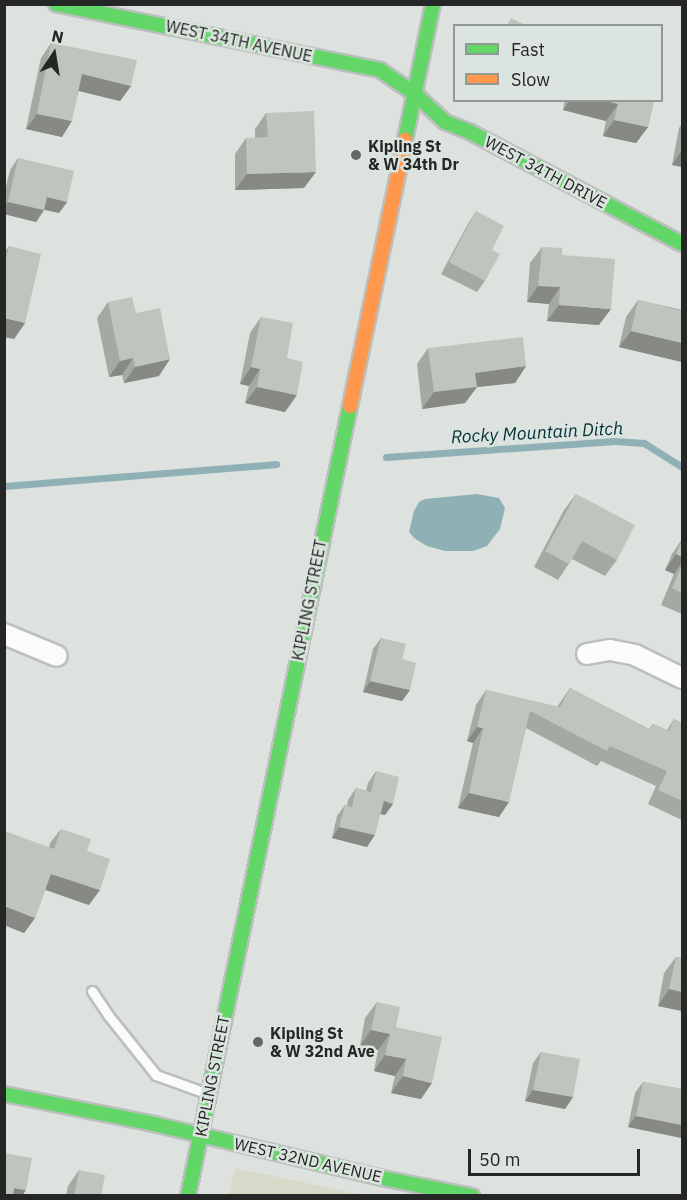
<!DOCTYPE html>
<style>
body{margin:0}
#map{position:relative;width:687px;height:1200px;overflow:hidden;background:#dde2df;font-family:"IBM Plex Sans",sans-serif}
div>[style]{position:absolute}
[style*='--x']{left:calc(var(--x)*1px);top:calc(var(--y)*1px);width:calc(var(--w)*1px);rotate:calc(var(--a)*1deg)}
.green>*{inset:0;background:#d8d9c8}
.water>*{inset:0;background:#8fb1b5}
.stream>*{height:7px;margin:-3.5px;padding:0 3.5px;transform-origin:3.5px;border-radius:3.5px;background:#8fb1b5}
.roads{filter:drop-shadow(2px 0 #bbbfbd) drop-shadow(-2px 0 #bbbfbd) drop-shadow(0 2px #bbbfbd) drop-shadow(0 -2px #bbbfbd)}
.lane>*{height:9px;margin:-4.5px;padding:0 4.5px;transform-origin:4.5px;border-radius:4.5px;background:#fafbfa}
.street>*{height:20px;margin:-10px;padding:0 10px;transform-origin:10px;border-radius:10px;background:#fafbfa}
.fast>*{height:14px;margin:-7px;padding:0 7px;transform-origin:7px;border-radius:7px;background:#63d668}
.slow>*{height:14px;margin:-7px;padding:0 7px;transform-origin:7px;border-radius:7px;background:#ff974d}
.wall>*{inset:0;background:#a4a9a2}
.shaded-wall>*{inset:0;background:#868984}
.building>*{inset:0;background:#bfc4bc}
.dots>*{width:16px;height:16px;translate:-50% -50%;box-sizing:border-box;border:3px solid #dbe4de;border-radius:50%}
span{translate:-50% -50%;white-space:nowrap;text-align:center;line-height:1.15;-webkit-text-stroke:5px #dbe4de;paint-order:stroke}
.street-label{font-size:16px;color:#242725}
.poi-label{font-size:16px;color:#242725;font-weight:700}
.left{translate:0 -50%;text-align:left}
.water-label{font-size:18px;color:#033339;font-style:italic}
.frame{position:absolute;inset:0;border:6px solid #242725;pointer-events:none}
.legend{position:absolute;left:453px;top:24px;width:210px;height:78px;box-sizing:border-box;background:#dbe4de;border:2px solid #929894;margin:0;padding:8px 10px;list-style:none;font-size:18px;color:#242725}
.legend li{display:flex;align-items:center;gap:12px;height:30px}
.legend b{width:30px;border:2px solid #929894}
.north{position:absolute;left:24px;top:24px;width:60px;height:60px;-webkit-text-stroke:4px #dbe4de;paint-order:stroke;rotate:12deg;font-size:16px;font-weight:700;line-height:24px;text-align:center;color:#242725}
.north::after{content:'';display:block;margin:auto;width:21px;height:27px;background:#242725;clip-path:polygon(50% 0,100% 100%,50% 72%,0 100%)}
.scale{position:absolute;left:468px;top:1149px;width:172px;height:27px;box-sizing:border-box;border:3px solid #242725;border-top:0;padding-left:8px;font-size:18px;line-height:21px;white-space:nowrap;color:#242725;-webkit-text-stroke:4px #dbe4de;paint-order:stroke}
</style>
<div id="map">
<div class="green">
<div style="clip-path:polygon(235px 1168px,363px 1195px,229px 1195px)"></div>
</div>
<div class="water">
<div style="clip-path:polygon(477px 494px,499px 498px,505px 508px,500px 529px,487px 546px,473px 551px,445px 551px,427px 546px,414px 538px,409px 532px,414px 511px,419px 502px,425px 499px)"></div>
</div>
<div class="stream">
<div style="--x:386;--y:457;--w:230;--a:-4"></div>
<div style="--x:615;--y:441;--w:29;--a:4"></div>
<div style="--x:644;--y:443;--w:45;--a:32.3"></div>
<div style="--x:4;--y:486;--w:273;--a:-4.6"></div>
</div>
<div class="roads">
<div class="lane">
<div style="--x:92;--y:991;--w:29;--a:56"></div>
<div style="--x:108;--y:1015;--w:77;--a:51.3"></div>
<div style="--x:156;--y:1075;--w:53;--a:19.8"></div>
</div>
<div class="street">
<div style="--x:4;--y:634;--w:57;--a:22.5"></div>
<div style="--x:587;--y:654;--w:23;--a:-10"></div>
<div style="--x:610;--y:650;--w:25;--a:11"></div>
<div style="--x:635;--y:655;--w:52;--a:26.1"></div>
</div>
<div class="fast">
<div style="--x:56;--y:4;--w:331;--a:11.5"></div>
<div style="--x:380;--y:70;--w:42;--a:34.4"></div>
<div style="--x:415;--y:94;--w:41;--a:43"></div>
<div style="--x:445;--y:122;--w:27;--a:22"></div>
<div style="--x:470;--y:132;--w:240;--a:27.8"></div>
<div style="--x:405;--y:140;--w:139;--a:-78.4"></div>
<div style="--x:4;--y:1094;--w:153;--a:11.3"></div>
<div style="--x:154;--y:1124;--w:234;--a:13.3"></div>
<div style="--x:382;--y:1178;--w:92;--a:11.3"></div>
<div style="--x:188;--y:1196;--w:806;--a:-78.41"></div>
</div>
<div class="slow">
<div style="--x:350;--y:406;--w:272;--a:-78.3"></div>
</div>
</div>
<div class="wall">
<div style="clip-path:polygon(51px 43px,131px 86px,120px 101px,79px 91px,62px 137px,26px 129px,41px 58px)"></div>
<div style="clip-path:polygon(565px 100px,654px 100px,648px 127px,636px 143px,603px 136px,606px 121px,563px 110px)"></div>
<div style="clip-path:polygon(266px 113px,304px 188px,235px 190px,235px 154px,246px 138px,255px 138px,255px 129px)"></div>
<div style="clip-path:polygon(682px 124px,682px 167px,672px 165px,679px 128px)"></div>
<div style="clip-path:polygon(18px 158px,67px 202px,59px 213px,44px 210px,36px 222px,4px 214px,4px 195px,10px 170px)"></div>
<div style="clip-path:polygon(476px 211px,492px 250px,485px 281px,477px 292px,441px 274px,469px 222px)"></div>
<div style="clip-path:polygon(9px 246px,25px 323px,14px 339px,4px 337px,4px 253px)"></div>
<div style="clip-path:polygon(542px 247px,562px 255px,599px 325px,547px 321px,549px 304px,527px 302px,530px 263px)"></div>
<div style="clip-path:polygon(638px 300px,682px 310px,682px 362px,619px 347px,626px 317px)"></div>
<div style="clip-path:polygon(108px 302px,136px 313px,159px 376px,124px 383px,122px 375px,109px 377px,97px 318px)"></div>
<div style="clip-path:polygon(261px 317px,287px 358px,285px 412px,245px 403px,249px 386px,240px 384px,250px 333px)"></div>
<div style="clip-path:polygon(428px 348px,526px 366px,515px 383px,477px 387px,465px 403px,422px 409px,417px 364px)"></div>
<div style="clip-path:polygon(576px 494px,617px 560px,605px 576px,572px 559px,558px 580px,534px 567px,564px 510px)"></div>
<div style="clip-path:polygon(682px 539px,682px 614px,661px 605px,674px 574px,665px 570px,672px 554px)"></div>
<div style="clip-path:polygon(381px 638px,402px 659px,410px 690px,402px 701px,363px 692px,373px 649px)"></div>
<div style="clip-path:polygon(570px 688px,649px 729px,653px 724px,667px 730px,674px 719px,682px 723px,682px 820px,648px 804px,656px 786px,601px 761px,597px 766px,526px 728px,499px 817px,458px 808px,473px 743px,467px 741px,476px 705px,486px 690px,557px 707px)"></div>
<div style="clip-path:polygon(376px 771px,393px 804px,385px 815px,380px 814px,367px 847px,332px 838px,337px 816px,345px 805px,347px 806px,348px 800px,356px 788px,366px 791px,368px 783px)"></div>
<div style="clip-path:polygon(61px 829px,87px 851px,89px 905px,45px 890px,35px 918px,24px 933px,4px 925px,4px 831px,49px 848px,50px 843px)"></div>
<div style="clip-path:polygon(676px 957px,682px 958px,682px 1011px,658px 1006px,664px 973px)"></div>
<div style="clip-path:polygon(377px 1002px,396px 1027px,421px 1099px,391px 1093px,395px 1076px,374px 1071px,378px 1050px,360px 1046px,365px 1018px)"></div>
<div style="clip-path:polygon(541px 1052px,573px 1097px,565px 1109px,525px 1101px,533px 1063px)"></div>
<div style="clip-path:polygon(643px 1082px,682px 1089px,682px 1138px,628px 1127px,635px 1093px)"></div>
<div style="clip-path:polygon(79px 1170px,101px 1196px,66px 1196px,68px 1186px)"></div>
</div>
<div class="shaded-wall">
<div style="clip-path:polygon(82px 74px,131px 86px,120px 101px,71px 89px)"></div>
<div style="clip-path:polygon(570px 100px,602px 100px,618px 104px,606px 121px,563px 110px)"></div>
<div style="clip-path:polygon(37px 114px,72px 121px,62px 137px,26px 129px)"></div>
<div style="clip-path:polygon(614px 120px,648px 127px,636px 143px,603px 136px)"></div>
<div style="clip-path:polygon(682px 150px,682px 167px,672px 165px)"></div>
<div style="clip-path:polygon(316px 172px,304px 188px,235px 190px,247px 174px)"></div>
<div style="clip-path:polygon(47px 197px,67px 202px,59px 213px,39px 208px)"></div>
<div style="clip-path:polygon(8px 202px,44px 210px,36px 222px,4px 214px,4px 207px)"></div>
<div style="clip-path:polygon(538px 286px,560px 287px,549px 304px,527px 302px)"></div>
<div style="clip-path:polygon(559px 305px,611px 309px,599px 325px,547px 321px)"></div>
<div style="clip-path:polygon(4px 318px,25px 323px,14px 339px,4px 337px)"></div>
<div style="clip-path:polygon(631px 331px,682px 343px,682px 362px,619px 347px)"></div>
<div style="clip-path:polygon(133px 358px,122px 375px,109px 377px,120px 361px)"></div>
<div style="clip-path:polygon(170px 359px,159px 376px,124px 383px,135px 367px)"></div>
<div style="clip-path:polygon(526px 366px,515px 383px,477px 387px,465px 403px,422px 409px,434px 392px,475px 373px)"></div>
<div style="clip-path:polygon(251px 367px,260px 369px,249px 386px,240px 384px)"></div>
<div style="clip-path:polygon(257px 387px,297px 395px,285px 412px,245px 403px)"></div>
<div style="clip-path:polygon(676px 554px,682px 557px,682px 562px,674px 574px,665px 570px)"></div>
<div style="clip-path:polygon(370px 681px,410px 690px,402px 701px,363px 692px)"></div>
<div style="clip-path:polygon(477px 727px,483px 728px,473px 743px,467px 741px)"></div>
<div style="clip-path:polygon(469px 793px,509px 802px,499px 817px,458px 808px)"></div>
<div style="clip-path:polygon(384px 801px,393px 804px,385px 815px,376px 813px)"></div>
<div style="clip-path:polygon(339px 827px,375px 835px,367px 847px,332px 838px)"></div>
<div style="clip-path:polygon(51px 874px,100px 890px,89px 905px,41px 888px)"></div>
<div style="clip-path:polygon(4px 906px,35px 918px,24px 933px,4px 925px)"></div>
<div style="clip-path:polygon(669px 989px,682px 992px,682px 1011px,658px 1006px)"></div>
<div style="clip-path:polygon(371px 1030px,390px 1034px,378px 1050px,360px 1046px)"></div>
<div style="clip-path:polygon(385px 1055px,406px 1059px,395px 1076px,374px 1071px)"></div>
<div style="clip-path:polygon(403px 1076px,432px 1083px,421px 1099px,391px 1093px)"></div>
<div style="clip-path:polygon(533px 1090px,573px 1097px,565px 1109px,525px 1101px)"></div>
<div style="clip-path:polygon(636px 1116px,682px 1125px,682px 1138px,628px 1127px)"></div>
<div style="clip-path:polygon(14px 1188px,26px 1190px,22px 1196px,9px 1196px)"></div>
</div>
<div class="building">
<div style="clip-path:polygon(511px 18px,527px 26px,507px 26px)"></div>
<div style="clip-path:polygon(51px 43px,137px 60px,131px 86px,82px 74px,72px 121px,37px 114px)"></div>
<div style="clip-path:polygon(602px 100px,654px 100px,648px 127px,614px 120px,618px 104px)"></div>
<div style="clip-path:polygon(314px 111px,316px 172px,247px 174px,246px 138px,268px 137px,266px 113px)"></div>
<div style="clip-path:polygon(18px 158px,74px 171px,67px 202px,47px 197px,44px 210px,8px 202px)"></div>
<div style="clip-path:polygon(476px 211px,504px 226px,492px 250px,500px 254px,485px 281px,449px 262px)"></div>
<div style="clip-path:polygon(9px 246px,41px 254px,25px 323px,4px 318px,4px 266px)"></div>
<div style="clip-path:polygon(542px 247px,562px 248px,562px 255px,615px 259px,611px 309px,559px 305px,560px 287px,538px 286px)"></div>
<div style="clip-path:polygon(132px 297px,136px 313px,160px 308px,170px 359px,135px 367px,133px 358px,120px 361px,108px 302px)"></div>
<div style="clip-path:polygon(638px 300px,682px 311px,682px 343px,631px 331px)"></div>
<div style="clip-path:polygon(261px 317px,293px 323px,287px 358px,303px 362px,297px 395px,257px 387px,260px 369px,251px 367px)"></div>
<div style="clip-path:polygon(523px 337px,526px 366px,475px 373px,477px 387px,434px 392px,428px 348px)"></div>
<div style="clip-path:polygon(576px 494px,635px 525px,617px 560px,582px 541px,569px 564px,545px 551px)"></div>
<div style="clip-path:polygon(682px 540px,682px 557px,676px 554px)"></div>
<div style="clip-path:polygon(682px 565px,682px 593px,672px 588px)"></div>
<div style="clip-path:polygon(381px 638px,406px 644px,402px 659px,416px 663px,410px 690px,370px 681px)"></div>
<div style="clip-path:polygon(570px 688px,650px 730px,653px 724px,669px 731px,674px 719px,682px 723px,682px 801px,658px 790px,667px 771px,610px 746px,607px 751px,530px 711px,509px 802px,469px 793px,483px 728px,477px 727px,486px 690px,560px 707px)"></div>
<div style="clip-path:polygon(376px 771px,399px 777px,393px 804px,384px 801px,375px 835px,339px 827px,345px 805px,352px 807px,356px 788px,371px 792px)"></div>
<div style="clip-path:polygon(61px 829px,91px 839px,87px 851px,110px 859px,100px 890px,51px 874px,35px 918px,4px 906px,4px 831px,54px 849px)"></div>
<div style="clip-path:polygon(676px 957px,682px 958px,682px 992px,669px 989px)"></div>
<div style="clip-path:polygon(377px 1002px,400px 1007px,396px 1027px,442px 1037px,432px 1083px,403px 1076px,406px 1059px,385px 1055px,390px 1034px,371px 1030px)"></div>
<div style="clip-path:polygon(541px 1052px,580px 1059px,573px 1097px,533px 1090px)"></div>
<div style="clip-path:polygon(643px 1082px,682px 1089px,682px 1125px,636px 1116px)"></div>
<div style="clip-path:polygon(4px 1153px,32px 1158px,26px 1190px,14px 1188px,13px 1196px,4px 1196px)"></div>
<div style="clip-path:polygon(79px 1170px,105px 1175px,101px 1196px,74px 1196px)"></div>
</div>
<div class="dots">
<div style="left:356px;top:155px;background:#656866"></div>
<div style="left:258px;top:1042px;background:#656866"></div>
</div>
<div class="street-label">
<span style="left:239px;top:41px;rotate:12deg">WEST 34TH AVENUE</span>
<span style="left:546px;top:172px;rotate:28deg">WEST 34TH DRIVE</span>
<span style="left:309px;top:600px;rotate:-79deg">KIPLING STREET</span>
<span style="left:212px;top:1076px;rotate:-79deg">KIPLING STREET</span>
<span style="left:308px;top:1160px;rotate:13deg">WEST 32ND AVENUE</span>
</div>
<div class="poi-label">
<span class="left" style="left:368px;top:155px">Kipling St<br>&amp; W 34th Dr</span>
<span class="left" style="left:270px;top:1042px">Kipling St<br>&amp; W 32nd Ave</span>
</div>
<div class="water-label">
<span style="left:537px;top:433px;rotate:-3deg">Rocky Mountain Ditch</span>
</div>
<div class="frame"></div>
<ul class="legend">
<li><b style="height:8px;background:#63d668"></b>Fast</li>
<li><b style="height:8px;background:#ff974d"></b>Slow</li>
</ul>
<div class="north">N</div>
<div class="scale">50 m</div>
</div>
